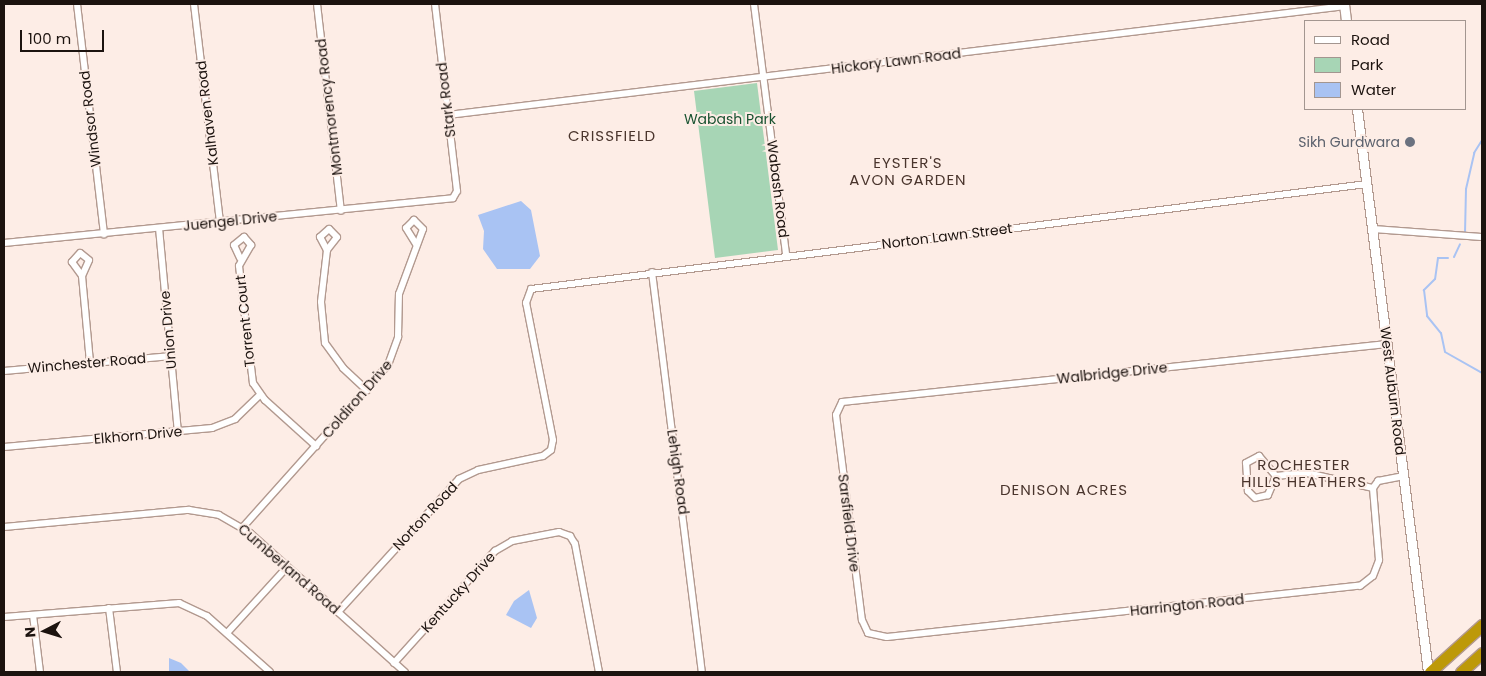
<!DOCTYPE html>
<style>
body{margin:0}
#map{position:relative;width:1486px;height:676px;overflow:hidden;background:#fdede6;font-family:Poppins,sans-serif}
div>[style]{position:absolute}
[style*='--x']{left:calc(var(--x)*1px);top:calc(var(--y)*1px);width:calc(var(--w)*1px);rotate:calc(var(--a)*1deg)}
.green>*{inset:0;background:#a7d5b5}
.water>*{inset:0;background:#a9c3f3}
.stream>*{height:2px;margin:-1px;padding:0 1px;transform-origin:1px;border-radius:1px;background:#a9c3f3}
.roads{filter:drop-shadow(1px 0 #b2998f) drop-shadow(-1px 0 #b2998f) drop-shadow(0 1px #b2998f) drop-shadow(0 -1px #b2998f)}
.minor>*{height:6px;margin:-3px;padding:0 3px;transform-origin:3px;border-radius:3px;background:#fff}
.secondary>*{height:9px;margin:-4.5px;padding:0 4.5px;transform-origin:4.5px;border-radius:4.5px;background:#fff}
.motorway>*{height:11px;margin:-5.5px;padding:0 5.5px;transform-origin:5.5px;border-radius:5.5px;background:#bd9909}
.dots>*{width:14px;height:14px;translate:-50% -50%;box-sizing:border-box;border:2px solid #fdede6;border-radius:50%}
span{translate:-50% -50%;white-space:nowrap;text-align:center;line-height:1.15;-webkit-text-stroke:4px #fdede6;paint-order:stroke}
.street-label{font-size:14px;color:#1c130f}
.park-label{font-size:14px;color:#195331}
.worship-label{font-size:14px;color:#5b616d}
.right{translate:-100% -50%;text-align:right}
.neighbourhood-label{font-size:15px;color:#4a352d;letter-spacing:1px}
.frame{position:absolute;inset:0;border:5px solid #1c130f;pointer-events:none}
.legend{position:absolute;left:1304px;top:20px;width:162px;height:90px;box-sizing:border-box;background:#fdede6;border:1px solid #a39690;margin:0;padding:6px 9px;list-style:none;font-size:15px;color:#1c130f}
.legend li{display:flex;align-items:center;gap:10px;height:25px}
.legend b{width:25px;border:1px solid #a39690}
.north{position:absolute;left:20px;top:606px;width:50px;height:50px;-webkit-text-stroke:4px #fdede6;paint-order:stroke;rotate:265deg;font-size:14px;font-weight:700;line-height:20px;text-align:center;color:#1c130f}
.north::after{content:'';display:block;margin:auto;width:18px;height:22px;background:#1c130f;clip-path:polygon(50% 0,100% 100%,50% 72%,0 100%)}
.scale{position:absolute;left:20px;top:30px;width:84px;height:22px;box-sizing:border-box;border:2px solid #1c130f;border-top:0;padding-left:6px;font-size:15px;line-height:18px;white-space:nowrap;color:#1c130f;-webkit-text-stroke:4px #fdede6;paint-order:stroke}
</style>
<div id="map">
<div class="green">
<div style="clip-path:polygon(757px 83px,778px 250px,715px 258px,694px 91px)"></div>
</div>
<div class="water">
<div style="clip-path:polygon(521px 201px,531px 210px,540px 256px,530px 269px,497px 269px,483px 249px,484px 231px,478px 215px)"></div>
<div style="clip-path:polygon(529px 590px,537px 618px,531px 628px,506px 615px,514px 601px)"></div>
<div style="clip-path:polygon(169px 658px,181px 663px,190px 672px,169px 672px)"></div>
</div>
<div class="stream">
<div style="--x:1465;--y:233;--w:44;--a:-88.7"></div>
<div style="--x:1466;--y:189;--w:37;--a:-77"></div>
<div style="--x:1474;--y:153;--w:15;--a:-58"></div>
<div style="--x:1454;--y:257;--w:14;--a:-65"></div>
<div style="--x:1448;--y:258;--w:10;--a:180"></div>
<div style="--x:1438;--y:258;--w:21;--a:98"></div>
<div style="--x:1435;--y:279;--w:16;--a:135"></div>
<div style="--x:1424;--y:290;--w:26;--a:83"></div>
<div style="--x:1427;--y:316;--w:22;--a:51"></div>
<div style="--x:1441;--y:333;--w:19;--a:78"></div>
<div style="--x:1445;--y:352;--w:43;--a:29.6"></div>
</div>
<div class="roads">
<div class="minor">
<div style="--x:77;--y:4;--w:232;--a:83.3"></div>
<div style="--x:194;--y:4;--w:220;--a:83.2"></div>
<div style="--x:317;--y:4;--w:208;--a:83.4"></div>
<div style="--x:754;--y:4;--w:253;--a:82.7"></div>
<div style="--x:448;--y:115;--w:904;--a:-6.93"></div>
<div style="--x:159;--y:228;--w:205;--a:84.7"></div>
<div style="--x:1373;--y:229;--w:109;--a:4.2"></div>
<div style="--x:4;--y:243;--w:451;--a:-5.7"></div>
<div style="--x:453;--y:198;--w:8;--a:-60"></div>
<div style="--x:457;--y:191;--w:188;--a:-96.7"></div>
<div style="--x:327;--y:250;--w:16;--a:-52"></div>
<div style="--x:337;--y:237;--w:11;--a:-135"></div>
<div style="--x:329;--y:229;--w:12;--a:138"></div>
<div style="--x:320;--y:237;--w:15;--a:62"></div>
<div style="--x:327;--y:250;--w:52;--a:96.6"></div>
<div style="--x:321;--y:302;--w:41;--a:84.4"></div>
<div style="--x:325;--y:343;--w:31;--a:54"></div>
<div style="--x:343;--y:368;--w:33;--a:43"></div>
<div style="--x:240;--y:258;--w:14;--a:-115"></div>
<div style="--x:234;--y:245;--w:13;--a:-39"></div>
<div style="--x:244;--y:237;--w:11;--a:49"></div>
<div style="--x:251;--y:245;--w:24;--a:120"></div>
<div style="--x:239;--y:266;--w:118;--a:83.2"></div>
<div style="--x:253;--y:383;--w:21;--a:55"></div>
<div style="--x:265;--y:400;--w:69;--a:42"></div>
<div style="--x:652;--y:272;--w:403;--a:82.9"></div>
<div style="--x:82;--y:276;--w:17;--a:-66"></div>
<div style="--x:89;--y:260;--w:11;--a:-142"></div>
<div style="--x:80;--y:253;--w:12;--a:132"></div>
<div style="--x:72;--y:262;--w:17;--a:54"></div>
<div style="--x:82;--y:276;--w:87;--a:84.7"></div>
<div style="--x:1387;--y:344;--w:548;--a:173.93"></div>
<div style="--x:842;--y:402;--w:14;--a:115"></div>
<div style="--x:836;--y:415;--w:207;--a:82.8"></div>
<div style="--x:862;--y:620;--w:14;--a:65"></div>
<div style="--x:868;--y:633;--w:19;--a:12"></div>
<div style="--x:887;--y:637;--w:476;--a:-6.2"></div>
<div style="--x:1360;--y:586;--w:16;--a:-38"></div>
<div style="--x:1373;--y:576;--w:17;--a:-69"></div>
<div style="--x:1379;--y:560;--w:72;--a:-94.8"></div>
<div style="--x:1373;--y:488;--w:9;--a:-54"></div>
<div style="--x:1378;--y:481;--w:25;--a:-11"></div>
<div style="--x:4;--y:371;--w:168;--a:-5.1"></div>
<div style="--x:4;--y:447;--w:209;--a:-5.2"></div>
<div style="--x:212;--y:428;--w:25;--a:-21"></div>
<div style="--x:235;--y:419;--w:35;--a:-44"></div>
<div style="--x:1276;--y:476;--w:21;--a:113"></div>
<div style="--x:1268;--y:495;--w:13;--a:167"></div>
<div style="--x:1255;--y:498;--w:10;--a:-135"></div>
<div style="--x:1248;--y:491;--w:28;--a:-94"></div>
<div style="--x:1246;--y:463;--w:15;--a:-28"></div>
<div style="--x:1259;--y:456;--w:26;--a:50"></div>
<div style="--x:1276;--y:476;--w:31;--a:-6"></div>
<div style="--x:1307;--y:473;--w:68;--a:12.8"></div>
<div style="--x:4;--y:527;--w:186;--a:-5.3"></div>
<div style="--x:189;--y:510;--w:30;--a:9"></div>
<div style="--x:219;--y:515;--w:36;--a:30"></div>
<div style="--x:250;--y:533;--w:208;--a:41.9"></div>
<div style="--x:243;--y:527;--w:217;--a:-48.2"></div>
<div style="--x:388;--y:365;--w:30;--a:-70"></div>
<div style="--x:398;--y:337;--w:43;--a:-88.7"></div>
<div style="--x:399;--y:294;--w:69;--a:-69.7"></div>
<div style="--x:423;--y:229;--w:13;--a:-135"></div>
<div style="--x:414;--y:220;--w:11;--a:135"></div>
<div style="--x:406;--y:228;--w:19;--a:58"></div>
<div style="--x:109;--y:608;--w:64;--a:82.9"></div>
<div style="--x:338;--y:612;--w:180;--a:-47.7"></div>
<div style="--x:459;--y:479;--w:21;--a:-25"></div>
<div style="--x:478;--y:470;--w:66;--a:-12.2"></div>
<div style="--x:543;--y:456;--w:10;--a:-37"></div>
<div style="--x:551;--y:450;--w:10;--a:-79"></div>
<div style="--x:553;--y:440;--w:140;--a:-101.1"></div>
<div style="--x:526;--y:303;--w:15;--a:-70"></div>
<div style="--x:531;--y:289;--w:843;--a:-7.16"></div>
<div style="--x:33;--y:615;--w:57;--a:83"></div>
<div style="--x:4;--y:617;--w:176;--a:-4.6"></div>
<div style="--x:179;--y:603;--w:31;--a:25"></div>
<div style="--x:207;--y:616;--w:84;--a:41.6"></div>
<div style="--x:227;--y:633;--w:89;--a:-47.7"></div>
<div style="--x:394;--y:663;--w:151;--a:-48"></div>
<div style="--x:495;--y:551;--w:20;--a:-30"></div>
<div style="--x:512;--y:541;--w:48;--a:-10.8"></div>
<div style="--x:559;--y:532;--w:12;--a:20"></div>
<div style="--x:570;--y:536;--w:9;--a:58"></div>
<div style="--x:575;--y:544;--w:130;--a:79.4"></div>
</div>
<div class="secondary">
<div style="--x:1344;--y:4;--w:17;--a:83"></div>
<div style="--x:1357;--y:109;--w:567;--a:82.81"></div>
</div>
<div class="motorway">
<div style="--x:1430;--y:672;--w:70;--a:-42.1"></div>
<div style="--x:1461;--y:672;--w:28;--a:-42"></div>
</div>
</div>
<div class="dots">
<div style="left:1410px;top:142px;background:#6b7280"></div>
</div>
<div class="street-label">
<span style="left:896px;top:61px;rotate:-7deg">Hickory Lawn Road</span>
<span style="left:446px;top:100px;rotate:-97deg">Stark Road</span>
<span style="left:329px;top:107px;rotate:-97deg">Montmorency Road</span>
<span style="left:207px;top:113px;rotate:-97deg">Kalhaven Road</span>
<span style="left:90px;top:119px;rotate:-97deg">Windsor Road</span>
<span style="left:778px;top:189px;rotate:83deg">Wabash Road</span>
<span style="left:230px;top:221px;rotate:-6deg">Juengel Drive</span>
<span style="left:947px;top:236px;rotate:-7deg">Norton Lawn Street</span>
<span style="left:245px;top:321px;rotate:-96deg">Torrent Court</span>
<span style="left:168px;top:330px;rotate:-95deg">Union Drive</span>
<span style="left:87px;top:363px;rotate:-5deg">Winchester Road</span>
<span style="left:1112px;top:373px;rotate:-6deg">Walbridge Drive</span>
<span style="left:1393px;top:391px;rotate:83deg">West Auburn Road</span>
<span style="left:357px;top:399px;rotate:-49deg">Coldiron Drive</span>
<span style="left:138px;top:435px;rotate:-5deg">Elkhorn Drive</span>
<span style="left:678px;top:472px;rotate:82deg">Lehigh Road</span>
<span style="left:425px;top:516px;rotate:-47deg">Norton Road</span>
<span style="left:849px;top:523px;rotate:83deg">Sarsfield Drive</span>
<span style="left:289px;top:569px;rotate:41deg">Cumberland Road</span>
<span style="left:458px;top:592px;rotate:-48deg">Kentucky Drive</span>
<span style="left:1187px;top:605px;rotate:-6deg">Harrington Road</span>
</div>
<div class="park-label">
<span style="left:730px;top:119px">Wabash Park</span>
</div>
<div class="worship-label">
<span class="right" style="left:1400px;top:142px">Sikh Gurdwara</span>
</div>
<div class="neighbourhood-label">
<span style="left:612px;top:136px">CRISSFIELD</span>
<span style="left:908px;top:171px">EYSTER'S<br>AVON GARDEN</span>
<span style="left:1304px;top:473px">ROCHESTER<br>HILLS HEATHERS</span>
<span style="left:1064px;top:490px">DENISON ACRES</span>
</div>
<div class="frame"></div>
<ul class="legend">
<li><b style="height:6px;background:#fff"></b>Road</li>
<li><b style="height:14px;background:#a7d5b5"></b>Park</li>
<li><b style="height:14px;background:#a9c3f3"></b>Water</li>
</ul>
<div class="north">N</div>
<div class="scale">100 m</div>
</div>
